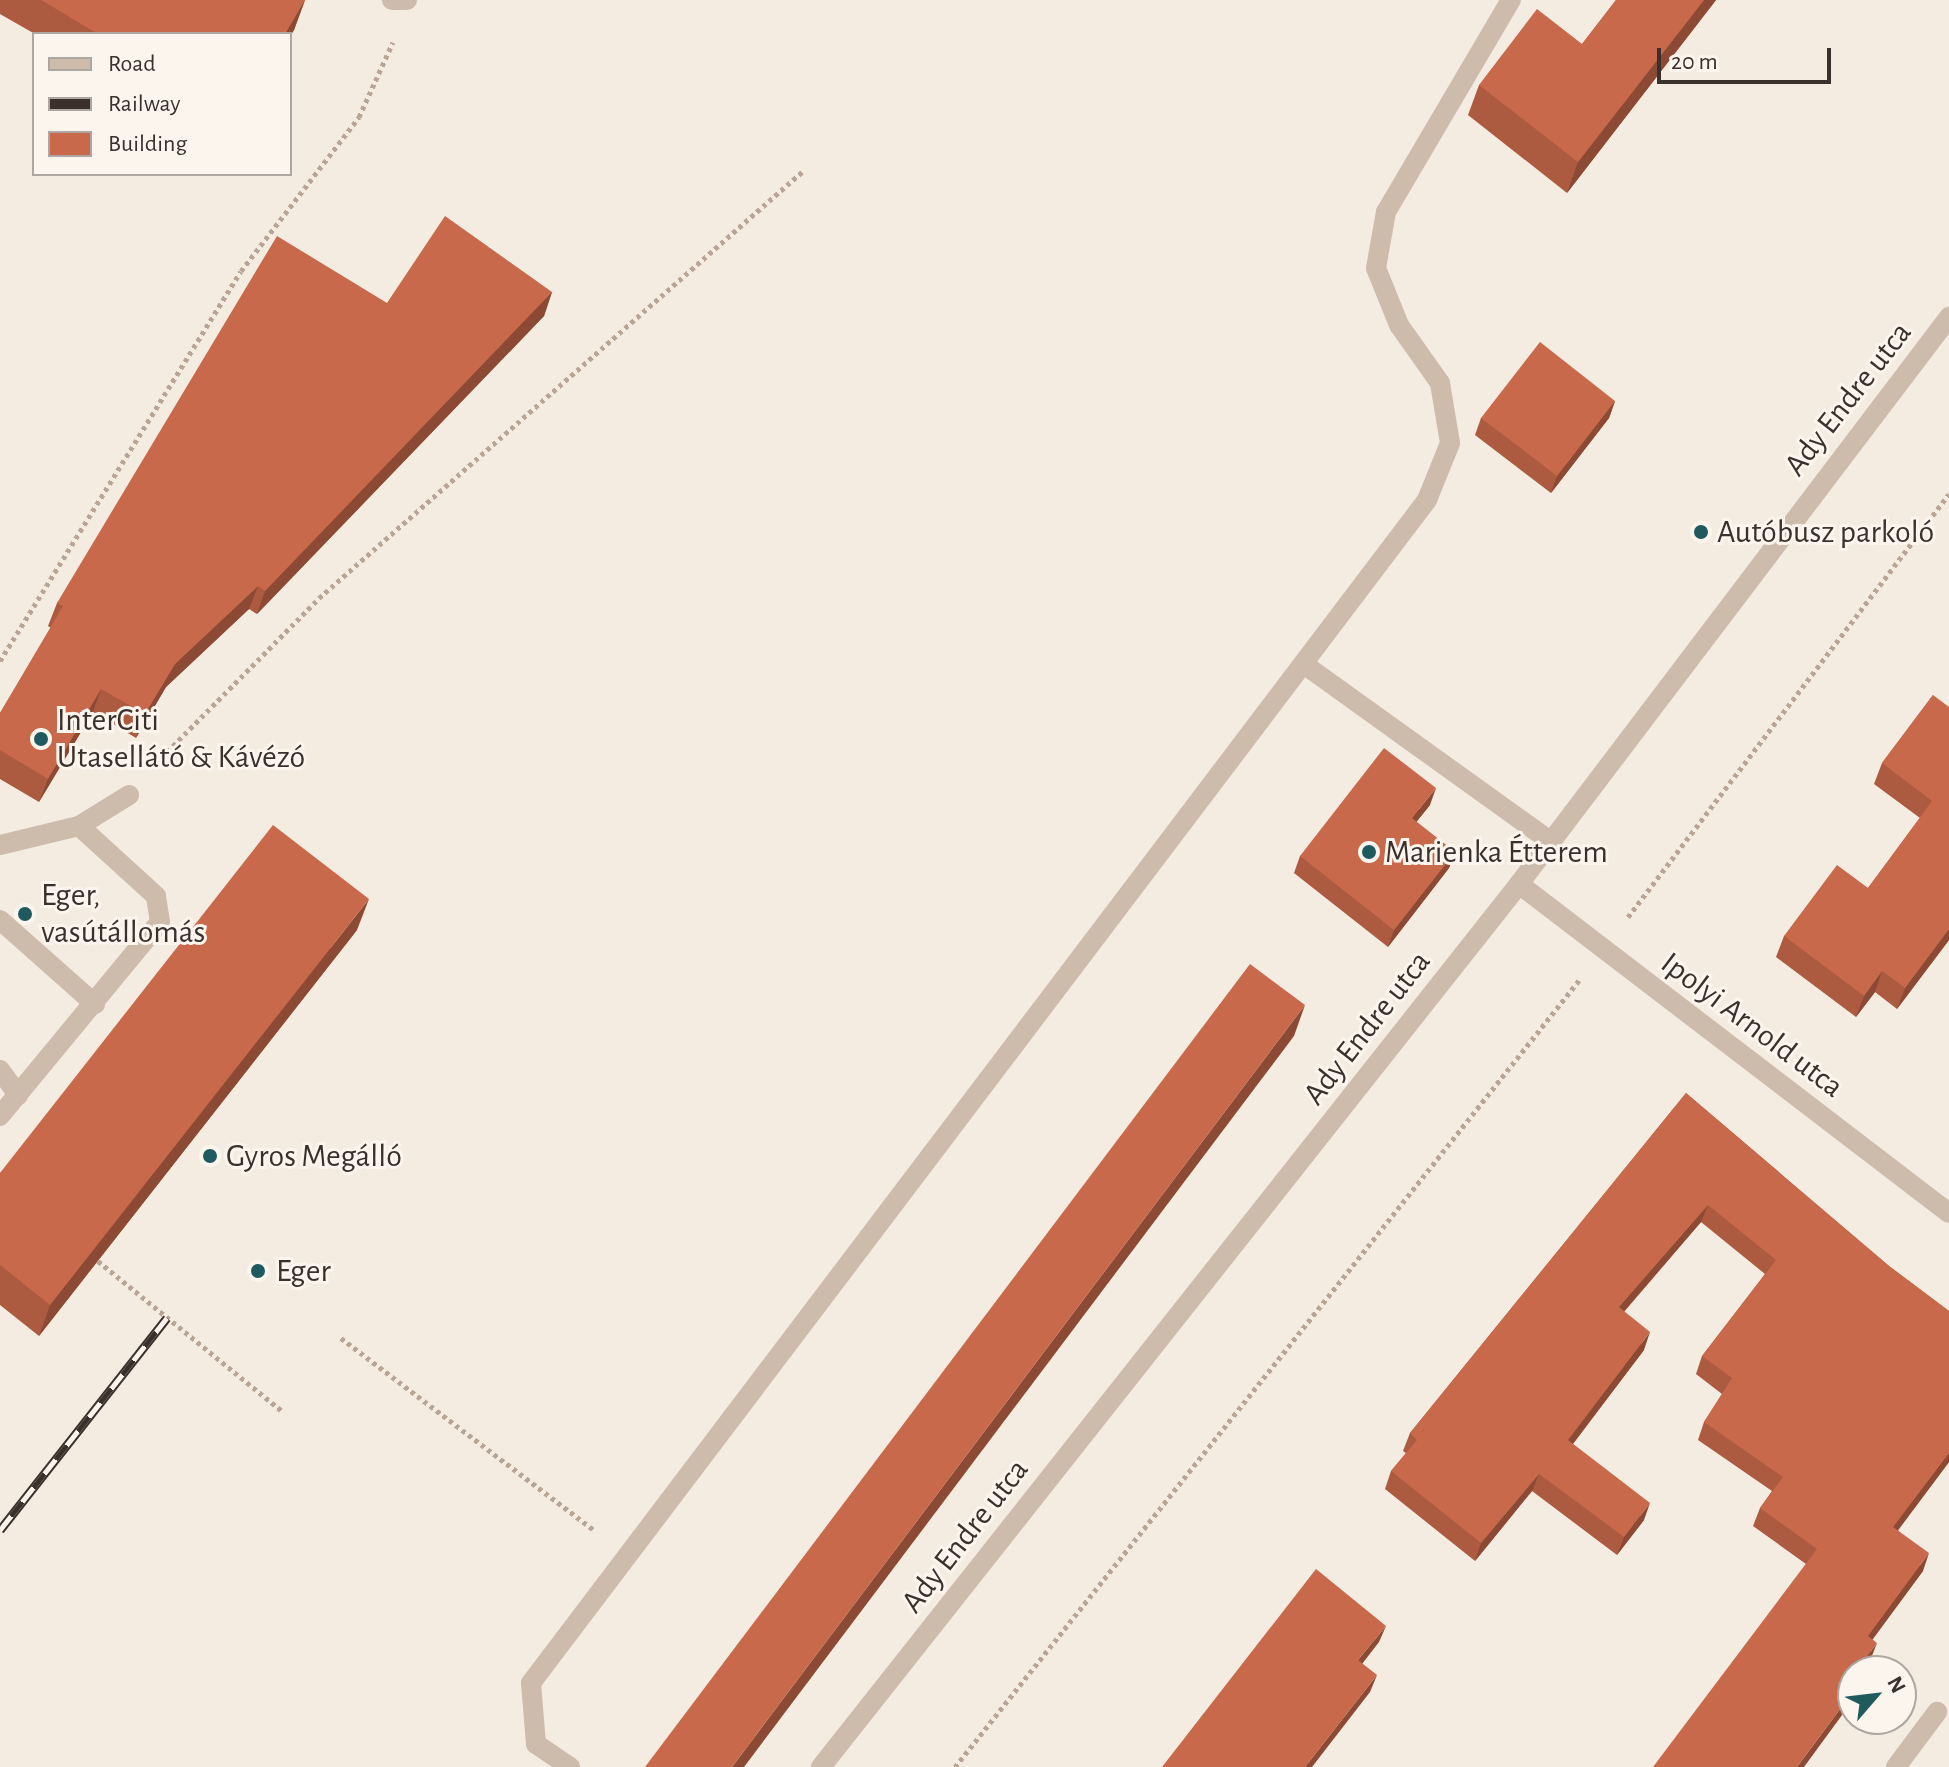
<!DOCTYPE html>
<meta charset="utf-8">
<style>
body{margin:0}
#map{position:relative;width:1949px;height:1767px;overflow:hidden;background:#f4ebe1;font-family:"Alegreya Sans",sans-serif}
div>[style]{position:absolute}
[style*='--x']{left:calc(var(--x)*1px);top:calc(var(--y)*1px);width:calc(var(--w)*1px);rotate:calc(var(--a)*1deg)}
.path>*{height:5px;margin-top:-2.5px;transform-origin:0;background:repeating-linear-gradient(90deg,#b9a596 0 4px,transparent 0 8px)}
.minor>*{height:20px;margin:-10px;padding:0 10px;transform-origin:10px;border-radius:10px;background:#cdbbac}
.rail>*{height:9px;margin-top:-4.5px;transform-origin:0;background:repeating-linear-gradient(90deg,#fbf5ee 0 18px,#3b302b 0 36px);box-sizing:border-box;border-block:2px solid #3b302b}
.wall>*{inset:0;background:#ac5a40}
.shaded-wall>*{inset:0;background:#8c4a34}
.building>*{inset:0;background:#c8694b}
.dots>*{width:22px;height:22px;translate:-50% -50%;box-sizing:border-box;border:4px solid #fbf5ee;border-radius:50%}
span{translate:-50% -50%;white-space:nowrap;text-align:center;line-height:1.15;-webkit-text-stroke:6px #fbf5ee;paint-order:stroke}
.street-label{font-size:32px;color:#3b302b}
.poi-label{font-size:32px;color:#3b302b}
.left{translate:0 -50%;text-align:left}
.legend{position:absolute;left:32px;top:32px;width:260px;height:144px;box-sizing:border-box;background:#fbf5ee;border:2px solid #aea6a0;margin:0;padding:10px 14px;list-style:none;font-size:24px;color:#3b302b}
.legend li{display:flex;align-items:center;gap:16px;height:40px}
.legend b{width:40px;border:2px solid #aea6a0}
.north{position:absolute;left:1837px;top:1655px;width:80px;height:80px;box-sizing:border-box;background:#fbf5ee;border:2px solid #aea6a0;border-radius:50%;rotate:62deg;font-size:22px;font-weight:700;line-height:32px;text-align:center;color:#3b302b}
.north::after{content:'';display:block;margin:auto;width:28px;height:36px;background:#1f5a5e;clip-path:polygon(50% 0,100% 100%,50% 72%,0 100%)}
.scale{position:absolute;left:1657px;top:48px;width:174px;height:36px;box-sizing:border-box;border:4px solid #3b302b;border-top:0;padding-left:10px;font-size:24px;line-height:28px;white-space:nowrap;color:#3b302b;-webkit-text-stroke:6px #fbf5ee;paint-order:stroke}
</style>
<div id="map">
<div class="path">
<div style="--x:0;--y:661;--w:458;--a:-58.3"></div>
<div style="--x:241;--y:271;--w:194;--a:-52.5"></div>
<div style="--x:359;--y:117;--w:82;--a:-65.6"></div>
<div style="--x:156;--y:763;--w:232;--a:-45.3"></div>
<div style="--x:319;--y:598;--w:645;--a:-41.42"></div>
<div style="--x:1628;--y:917;--w:531;--a:-52.81"></div>
<div style="--x:98;--y:1261;--w:239;--a:39.2"></div>
<div style="--x:341;--y:1338;--w:319;--a:37.2"></div>
<div style="--x:955;--y:1767;--w:1006;--a:-51.58"></div>
</div>
<div class="minor">
<div style="--x:392;--y:0;--w:15;--a:0"></div>
<div style="--x:1305;--y:665;--w:302;--a:35.7"></div>
<div style="--x:0;--y:845;--w:81;--a:-13.5"></div>
<div style="--x:79;--y:826;--w:59;--a:-31.8"></div>
<div style="--x:1519;--y:884;--w:541;--a:37.42"></div>
<div style="--x:0;--y:920;--w:127;--a:41.5"></div>
<div style="--x:0;--y:1070;--w:31;--a:54"></div>
<div style="--x:0;--y:1116;--w:251;--a:-50.5"></div>
<div style="--x:160;--y:922;--w:26;--a:-99"></div>
<div style="--x:156;--y:896;--w:104;--a:-137.7"></div>
<div style="--x:570;--y:1767;--w:41;--a:-145.9"></div>
<div style="--x:536;--y:1744;--w:61;--a:-94.7"></div>
<div style="--x:531;--y:1683;--w:1484;--a:-52.86"></div>
<div style="--x:1427;--y:500;--w:61;--a:-68"></div>
<div style="--x:1450;--y:443;--w:61;--a:-99.5"></div>
<div style="--x:1440;--y:383;--w:71;--a:-125.3"></div>
<div style="--x:1399;--y:325;--w:61;--a:-112"></div>
<div style="--x:1376;--y:268;--w:57;--a:-79.9"></div>
<div style="--x:1386;--y:212;--w:246;--a:-59.5"></div>
<div style="--x:821;--y:1767;--w:1126;--a:-51.67"></div>
<div style="--x:1519;--y:884;--w:712;--a:-52.82"></div>
<div style="--x:1896;--y:1767;--w:69;--a:-53.3"></div>
</div>
<div class="rail">
<div style="--x:0;--y:1530;--w:270;--a:-51.8"></div>
</div>
<div class="wall">
<div style="clip-path:polygon(0 0,305px 0,294px 30px,290px 34px,35px 34px,0 14px)"></div>
<div style="clip-path:polygon(1616px 0,1716px 0,1567px 193px,1468px 115px,1479px 85px,1582px 44px)"></div>
<div style="clip-path:polygon(552px 292px,544px 316px,257px 614px,249px 609px,166px 687px,136px 738px,93px 712px,39px 802px,0 779px,0 713px,51px 628px,48px 626px,57px 603px,387px 303px)"></div>
<div style="clip-path:polygon(1615px 401px,1609px 418px,1551px 493px,1475px 435px,1481px 418px)"></div>
<div style="clip-path:polygon(1933px 695px,1949px 940px,1897px 1009px,1875px 992px,1856px 1017px,1776px 957px,1784px 936px,1868px 888px,1920px 818px,1874px 784px,1882px 763px)"></div>
<div style="clip-path:polygon(1430px 805px,1416px 822px,1455px 852px,1449px 868px,1388px 947px,1294px 873px,1300px 856px)"></div>
<div style="clip-path:polygon(357px 930px,39px 1336px,0 1305px,0 1173px)"></div>
<div style="clip-path:polygon(1686px 1093px,1889px 1266px,1949px 1311px,1949px 1462px,1898px 1530px,1923px 1571px,1872px 1639px,1870px 1661px,1862px 1671px,1853px 1671px,1853px 1684px,1848px 1690px,1852px 1693px,1845px 1711px,1806px 1564px,1753px 1526px,1760px 1508px,1772px 1491px,1698px 1440px,1704px 1422px,1722px 1394px,1696px 1374px,1702px 1356px,1765px 1274px,1701px 1222px,1624px 1312px,1644px 1350px,1573px 1444px,1644px 1520px,1617px 1555px,1532px 1491px,1475px 1561px,1385px 1489px,1391px 1471px,1406px 1453px,1403px 1451px,1410px 1433px)"></div>
</div>
<div class="shaded-wall">
<div style="clip-path:polygon(305px 0,294px 30px,290px 37px,290px 34px,285px 34px)"></div>
<div style="clip-path:polygon(1704px 0,1716px 0,1567px 193px,1578px 162px)"></div>
<div style="clip-path:polygon(552px 292px,544px 316px,257px 614px,265px 591px)"></div>
<div style="clip-path:polygon(1615px 401px,1609px 418px,1551px 493px,1557px 476px)"></div>
<div style="clip-path:polygon(258px 586px,249px 609px,166px 687px,136px 738px,145px 714px,175px 664px)"></div>
<div style="clip-path:polygon(101px 689px,93px 712px,39px 802px,48px 779px)"></div>
<div style="clip-path:polygon(1436px 788px,1430px 805px,1406px 835px,1412px 818px)"></div>
<div style="clip-path:polygon(1455px 852px,1449px 868px,1388px 947px,1394px 930px)"></div>
<div style="clip-path:polygon(369px 899px,357px 930px,39px 1336px,50px 1305px)"></div>
<div style="clip-path:polygon(1949px 929px,1949px 940px,1897px 1009px,1905px 988px)"></div>
<div style="clip-path:polygon(1882px 971px,1875px 992px,1856px 1017px,1864px 996px)"></div>
<div style="clip-path:polygon(1305px 1005px,1294px 1036px,744px 1767px,732px 1767px)"></div>
<div style="clip-path:polygon(1708px 1205px,1701px 1222px,1612px 1325px,1619px 1307px)"></div>
<div style="clip-path:polygon(1650px 1332px,1644px 1350px,1562px 1458px,1568px 1440px)"></div>
<div style="clip-path:polygon(1949px 1453px,1949px 1462px,1887px 1545px,1893px 1527px)"></div>
<div style="clip-path:polygon(1539px 1474px,1532px 1491px,1475px 1561px,1481px 1543px)"></div>
<div style="clip-path:polygon(1650px 1503px,1644px 1520px,1617px 1555px,1624px 1537px)"></div>
<div style="clip-path:polygon(1929px 1553px,1923px 1571px,1862px 1654px,1868px 1636px)"></div>
<div style="clip-path:polygon(1386px 1626px,1379px 1642px,1352px 1677px,1358px 1660px)"></div>
<div style="clip-path:polygon(1877px 1643px,1870px 1661px,1862px 1671px,1856px 1671px)"></div>
<div style="clip-path:polygon(1377px 1675px,1370px 1692px,1312px 1767px,1305px 1767px)"></div>
<div style="clip-path:polygon(1853px 1675px,1853px 1684px,1838px 1705px,1844px 1687px)"></div>
<div style="clip-path:polygon(1852px 1693px,1845px 1711px,1804px 1767px,1797px 1767px)"></div>
</div>
<div class="building">
<div style="clip-path:polygon(41px 0,305px 0,285px 34px,98px 34px)"></div>
<div style="clip-path:polygon(1616px 0,1704px 0,1578px 162px,1479px 85px,1537px 9px,1582px 44px)"></div>
<div style="clip-path:polygon(445px 216px,552px 292px,265px 591px,258px 586px,175px 664px,145px 714px,101px 689px,48px 779px,0 750px,0 713px,63px 606px,57px 603px,277px 236px,387px 303px)"></div>
<div style="clip-path:polygon(1540px 342px,1615px 401px,1557px 476px,1481px 418px)"></div>
<div style="clip-path:polygon(1933px 695px,1949px 707px,1949px 929px,1905px 988px,1882px 971px,1864px 996px,1784px 936px,1837px 865px,1868px 888px,1932px 801px,1882px 763px)"></div>
<div style="clip-path:polygon(1384px 748px,1436px 788px,1412px 818px,1455px 852px,1394px 930px,1300px 856px)"></div>
<div style="clip-path:polygon(273px 825px,369px 899px,50px 1305px,0 1265px,0 1173px)"></div>
<div style="clip-path:polygon(1250px 964px,1305px 1005px,732px 1767px,645px 1767px)"></div>
<div style="clip-path:polygon(1686px 1093px,1889px 1266px,1949px 1311px,1949px 1453px,1893px 1527px,1929px 1553px,1868px 1636px,1877px 1643px,1856px 1671px,1853px 1671px,1853px 1675px,1844px 1687px,1852px 1693px,1797px 1767px,1653px 1767px,1817px 1549px,1760px 1508px,1783px 1477px,1704px 1422px,1732px 1378px,1702px 1356px,1776px 1260px,1708px 1205px,1619px 1307px,1650px 1332px,1568px 1440px,1650px 1503px,1624px 1537px,1539px 1474px,1481px 1543px,1391px 1471px,1417px 1440px,1410px 1433px)"></div>
<div style="clip-path:polygon(1316px 1569px,1386px 1626px,1358px 1660px,1377px 1675px,1305px 1767px,1162px 1767px)"></div>
</div>
<div class="dots">
<div style="left:1701px;top:532px;background:#1f5a5e"></div>
<div style="left:41px;top:739px;background:#1f5a5e"></div>
<div style="left:1369px;top:852px;background:#1f5a5e"></div>
<div style="left:25px;top:914px;background:#1f5a5e"></div>
<div style="left:210px;top:1156px;background:#1f5a5e"></div>
<div style="left:258px;top:1271px;background:#1f5a5e"></div>
</div>
<div class="street-label">
<span style="left:1848px;top:399px;rotate:-52deg">Ady Endre utca</span>
<span style="left:1752px;top:1025px;rotate:37deg">Ipolyi Arnold utca</span>
<span style="left:1367px;top:1028px;rotate:-52deg">Ady Endre utca</span>
<span style="left:965px;top:1536px;rotate:-52deg">Ady Endre utca</span>
</div>
<div class="poi-label">
<span class="left" style="left:1717px;top:532px">Autóbusz parkoló</span>
<span class="left" style="left:57px;top:739px">InterCiti<br>Utasellátó &amp; Kávézó</span>
<span class="left" style="left:1385px;top:852px">Marienka Étterem</span>
<span class="left" style="left:41px;top:914px">Eger,<br>vasútállomás</span>
<span class="left" style="left:226px;top:1156px">Gyros Megálló</span>
<span class="left" style="left:276px;top:1271px">Eger</span>
</div>
<ul class="legend">
<li><b style="height:10px;background:#cdbbac"></b>Road</li>
<li><b style="height:10px;background:#3b302b"></b>Railway</li>
<li><b style="height:22px;background:#c8694b"></b>Building</li>
</ul>
<div class="north">N</div>
<div class="scale">20 m</div>
</div>
